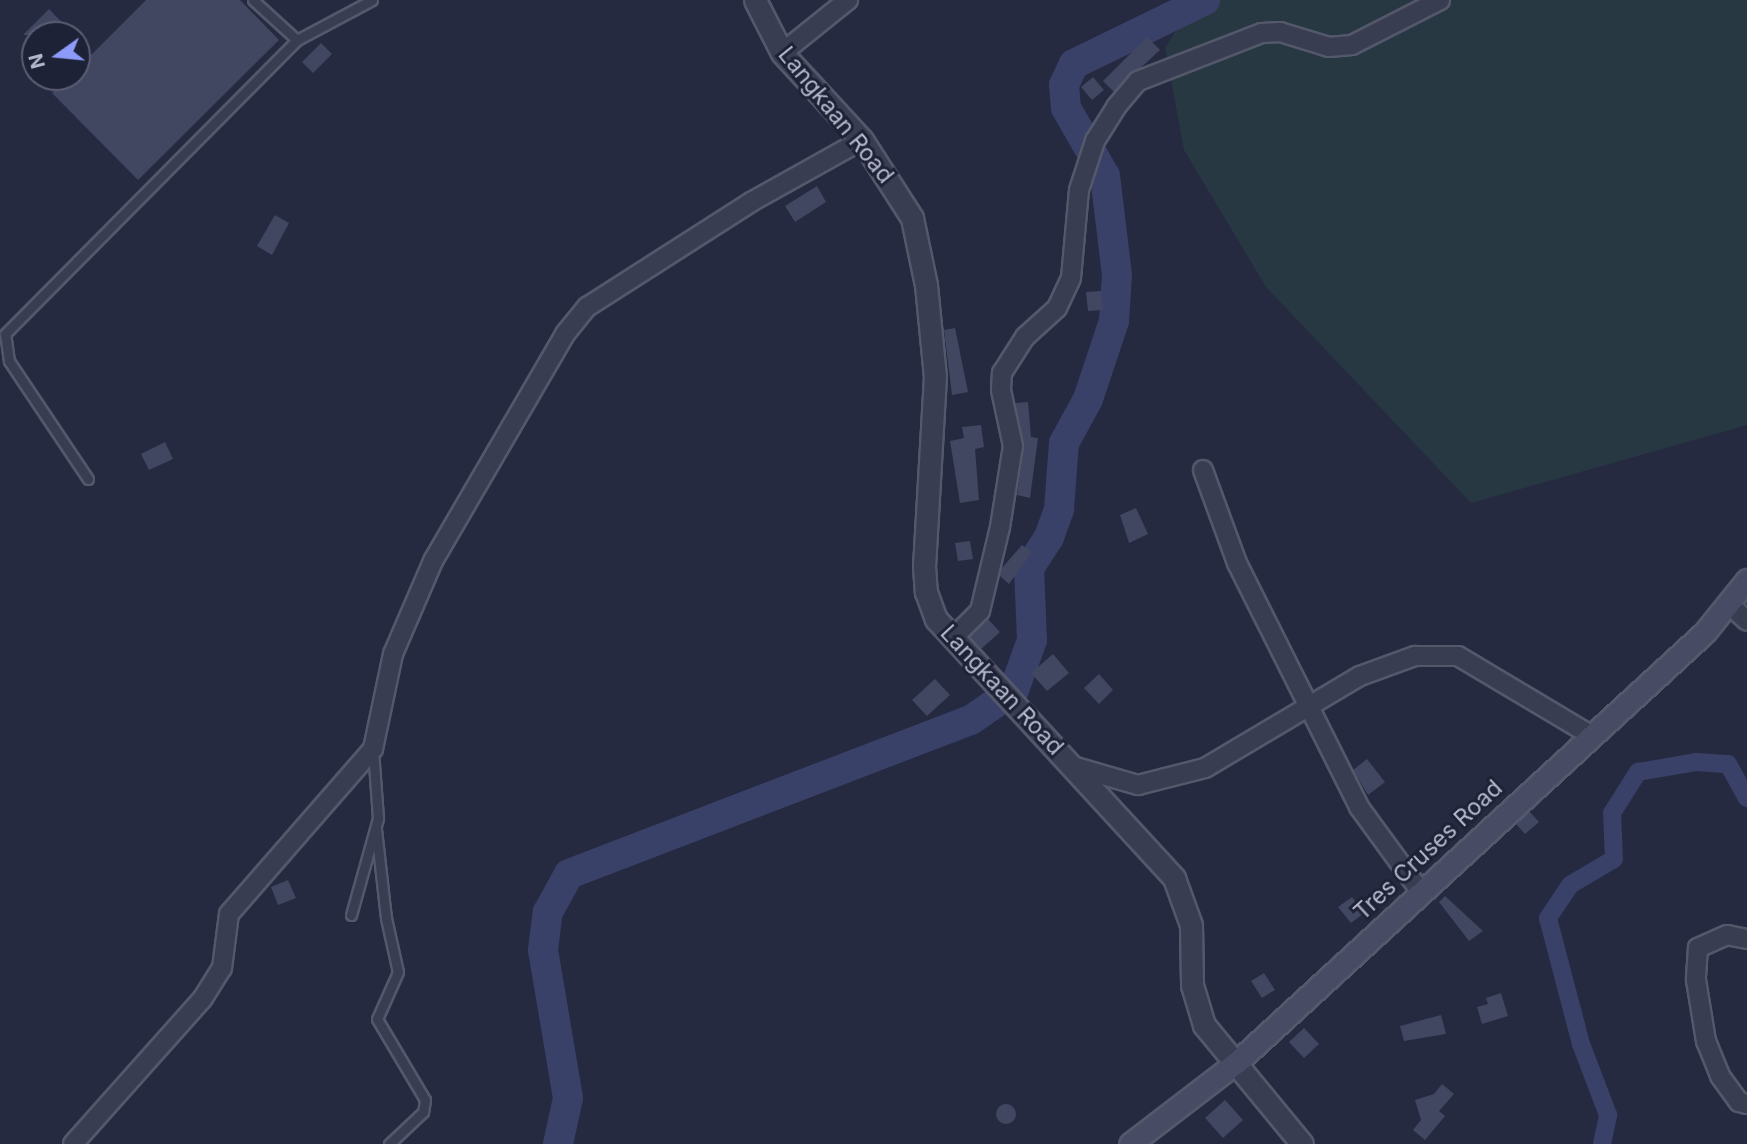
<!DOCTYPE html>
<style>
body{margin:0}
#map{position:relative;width:1747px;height:1144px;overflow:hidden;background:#252a41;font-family:Inter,sans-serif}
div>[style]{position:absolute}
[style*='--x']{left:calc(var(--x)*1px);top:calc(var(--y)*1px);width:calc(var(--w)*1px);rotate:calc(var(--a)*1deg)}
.green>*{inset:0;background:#273842}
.canal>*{height:18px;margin:-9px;padding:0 9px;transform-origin:9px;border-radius:9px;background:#394168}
.river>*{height:30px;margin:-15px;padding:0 15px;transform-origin:15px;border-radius:15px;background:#394168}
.building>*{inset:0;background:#414761}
.round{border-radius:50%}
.roads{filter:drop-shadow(2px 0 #54586b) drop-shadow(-2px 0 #54586b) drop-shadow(0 2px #54586b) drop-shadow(0 -2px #54586b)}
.service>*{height:9px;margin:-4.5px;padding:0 4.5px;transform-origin:4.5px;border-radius:4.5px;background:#393d51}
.minor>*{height:18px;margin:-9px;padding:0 9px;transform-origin:9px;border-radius:9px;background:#393d51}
.tertiary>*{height:21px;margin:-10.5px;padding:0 10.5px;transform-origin:10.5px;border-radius:10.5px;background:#393d51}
.secondary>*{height:21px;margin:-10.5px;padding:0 10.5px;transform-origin:10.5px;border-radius:10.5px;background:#474b64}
span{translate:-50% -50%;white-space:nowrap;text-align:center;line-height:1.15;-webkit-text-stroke:6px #1e2236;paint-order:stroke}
.street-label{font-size:23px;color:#b6b9cb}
.north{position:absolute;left:21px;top:21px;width:70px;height:70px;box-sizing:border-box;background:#1e2236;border:2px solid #5b5e72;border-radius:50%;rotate:255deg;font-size:19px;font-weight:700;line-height:28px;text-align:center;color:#b6b9cb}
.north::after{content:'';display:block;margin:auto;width:24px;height:32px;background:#8c9bfa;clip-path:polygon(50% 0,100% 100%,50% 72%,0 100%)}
</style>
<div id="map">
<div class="green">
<div style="clip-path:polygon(1196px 0,1747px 0,1747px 425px,1471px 503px,1266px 287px,1184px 150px,1165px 48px)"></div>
</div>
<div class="canal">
<div style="--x:1602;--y:1144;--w:30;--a:-78"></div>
<div style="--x:1608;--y:1115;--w:76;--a:-110.8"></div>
<div style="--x:1581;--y:1044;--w:130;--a:-104.7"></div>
<div style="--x:1548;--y:918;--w:40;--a:-56"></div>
<div style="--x:1570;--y:885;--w:51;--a:-30.6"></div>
<div style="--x:1614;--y:859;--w:46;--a:-92.5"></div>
<div style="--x:1612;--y:813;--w:49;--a:-57.6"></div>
<div style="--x:1638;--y:772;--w:60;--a:-9.6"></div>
<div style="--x:1697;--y:762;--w:31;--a:4"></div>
<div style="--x:1728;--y:764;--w:39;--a:61"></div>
</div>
<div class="river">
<div style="--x:558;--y:1144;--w:47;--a:-77.7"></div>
<div style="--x:568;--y:1098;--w:150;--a:-99.6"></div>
<div style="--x:543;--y:950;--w:38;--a:-83"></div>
<div style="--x:548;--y:912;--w:43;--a:-61.1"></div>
<div style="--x:569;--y:874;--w:430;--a:-21"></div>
<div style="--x:971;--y:720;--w:52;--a:-34.9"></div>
<div style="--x:1014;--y:690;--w:53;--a:-70.2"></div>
<div style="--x:1032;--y:640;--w:72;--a:-92.4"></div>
<div style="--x:1029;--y:568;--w:37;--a:-57"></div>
<div style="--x:1049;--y:537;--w:30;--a:-70"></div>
<div style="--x:1059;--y:509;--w:66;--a:-85.7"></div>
<div style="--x:1064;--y:443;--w:50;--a:-61.4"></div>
<div style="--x:1088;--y:399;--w:82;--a:-71.6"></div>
<div style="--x:1114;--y:321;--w:46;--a:-86.3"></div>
<div style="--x:1117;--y:275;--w:100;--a:-96.9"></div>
<div style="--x:1105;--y:176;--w:78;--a:-119.8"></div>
<div style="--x:1066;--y:108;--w:23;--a:-95"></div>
<div style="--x:1064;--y:85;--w:23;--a:-65"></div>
<div style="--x:1074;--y:64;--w:146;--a:-26"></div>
</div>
<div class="building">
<div style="clip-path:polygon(146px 0,240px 0,279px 40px,138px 180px,52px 93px,68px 77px,77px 77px,77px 69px)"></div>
<div style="clip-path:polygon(49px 9px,74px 35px,23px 35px)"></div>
<div style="clip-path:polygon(1147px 37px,1160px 50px,1114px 92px,1103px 81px)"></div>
<div style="clip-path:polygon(321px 43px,332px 54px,313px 73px,302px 62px)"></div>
<div style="clip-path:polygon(1093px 77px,1104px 90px,1092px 100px,1081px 87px)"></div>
<div style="clip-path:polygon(817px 186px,826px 202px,795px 222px,785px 206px)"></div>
<div style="clip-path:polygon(275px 215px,289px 223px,272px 255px,257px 246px)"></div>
<div style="clip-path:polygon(1101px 291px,1103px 310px,1088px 311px,1086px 292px)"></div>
<div style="clip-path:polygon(955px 328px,968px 392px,952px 395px,944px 330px)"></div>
<div style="clip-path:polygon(1028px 402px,1031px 437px,1038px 438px,1030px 498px,1017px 495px,1024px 447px,1015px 403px)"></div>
<div style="clip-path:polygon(981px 425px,984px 447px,975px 449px,979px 500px,960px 503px,950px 441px,964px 438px,962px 427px)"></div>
<div style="clip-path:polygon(165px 442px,173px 459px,149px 470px,141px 454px)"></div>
<div style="clip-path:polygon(1136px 508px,1148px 534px,1129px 543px,1120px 515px)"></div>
<div style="clip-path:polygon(970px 541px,973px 559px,958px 561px,955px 543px)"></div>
<div style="clip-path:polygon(1022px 545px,1032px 552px,1009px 584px,1000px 576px,1002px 568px)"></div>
<div style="clip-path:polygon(988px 619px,1000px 632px,981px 649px,970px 637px)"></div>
<div style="clip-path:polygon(1053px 654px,1069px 673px,1047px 691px,1031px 673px)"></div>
<div style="clip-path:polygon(1099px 674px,1113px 690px,1099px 704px,1084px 688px)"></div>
<div style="clip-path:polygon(935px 679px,950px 695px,927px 716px,912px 700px)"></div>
<div style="clip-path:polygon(1367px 759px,1385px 782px,1368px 795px,1353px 770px)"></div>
<div style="clip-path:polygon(1529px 811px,1539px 822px,1525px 834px,1516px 824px)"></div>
<div style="clip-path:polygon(288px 880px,296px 898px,278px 905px,271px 887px)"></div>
<div style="clip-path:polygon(1445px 896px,1483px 931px,1469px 941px,1439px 902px)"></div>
<div style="clip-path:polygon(1352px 897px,1364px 913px,1351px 923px,1338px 907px)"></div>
<div style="clip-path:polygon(1264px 973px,1275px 990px,1262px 998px,1251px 981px)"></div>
<div style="clip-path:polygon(1501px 993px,1508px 1016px,1482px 1024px,1477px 1007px,1488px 1004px,1486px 998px)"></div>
<div style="clip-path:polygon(1441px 1015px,1446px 1034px,1404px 1041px,1400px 1026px)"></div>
<div style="clip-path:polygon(1304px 1028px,1319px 1044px,1304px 1058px,1289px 1042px)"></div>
<div style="clip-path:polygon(1442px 1084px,1454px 1094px,1439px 1111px,1445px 1116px,1425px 1140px,1413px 1130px,1421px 1120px,1415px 1100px,1434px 1094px)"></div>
<div style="clip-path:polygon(1225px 1100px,1243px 1120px,1223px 1138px,1205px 1118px)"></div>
<div class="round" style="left:996px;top:1104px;width:20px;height:20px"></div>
</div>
<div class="roads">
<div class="service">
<div style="--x:253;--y:0;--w:59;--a:42.3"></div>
<div style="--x:297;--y:40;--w:85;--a:-28.1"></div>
<div style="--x:88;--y:479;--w:142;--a:-123.8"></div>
<div style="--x:9;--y:361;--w:27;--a:-98"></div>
<div style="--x:5;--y:334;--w:414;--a:-45.2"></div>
<div style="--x:376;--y:829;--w:90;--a:83.6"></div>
<div style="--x:386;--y:918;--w:55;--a:77.5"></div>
<div style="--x:398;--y:972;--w:51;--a:114.1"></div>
<div style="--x:377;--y:1019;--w:94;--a:59.3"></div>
<div style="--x:425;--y:1100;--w:12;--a:99"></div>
<div style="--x:423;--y:1112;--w:47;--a:136.7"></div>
<div style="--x:351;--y:915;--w:101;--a:-74.4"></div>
<div style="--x:378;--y:818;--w:68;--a:-94.2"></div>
</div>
<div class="minor">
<div style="--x:782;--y:53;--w:85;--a:-38.8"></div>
<div style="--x:1203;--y:470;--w:99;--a:69.9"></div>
<div style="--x:1237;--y:563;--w:273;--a:63.4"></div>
<div style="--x:1359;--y:807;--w:105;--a:53.9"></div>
<div style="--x:1730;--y:605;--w:23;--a:43"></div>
<div style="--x:953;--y:638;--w:38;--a:-45"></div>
<div style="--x:980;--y:611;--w:86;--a:-76.6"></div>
<div style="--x:1000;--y:527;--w:82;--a:-80.9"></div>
<div style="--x:1013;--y:446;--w:57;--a:-102.1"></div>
<div style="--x:1001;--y:390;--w:17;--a:-87"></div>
<div style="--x:1002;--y:373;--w:43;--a:-57.4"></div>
<div style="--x:1025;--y:337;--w:43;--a:-42.2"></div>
<div style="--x:1057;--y:308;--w:33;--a:-65"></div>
<div style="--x:1071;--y:278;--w:88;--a:-84.8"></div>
<div style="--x:1079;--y:190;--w:52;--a:-71.9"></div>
<div style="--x:1095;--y:141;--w:40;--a:-58"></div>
<div style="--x:1116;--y:107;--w:34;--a:-50"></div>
<div style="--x:1138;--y:81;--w:133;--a:-21.2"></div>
<div style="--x:1262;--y:33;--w:18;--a:-3"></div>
<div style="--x:1280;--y:32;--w:51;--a:17"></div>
<div style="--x:1329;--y:47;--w:23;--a:-5"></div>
<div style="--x:1352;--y:45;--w:99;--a:-27.1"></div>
<div style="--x:1072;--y:766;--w:69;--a:16.1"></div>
<div style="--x:1138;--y:785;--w:69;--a:-14.2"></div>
<div style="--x:1205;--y:768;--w:180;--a:-30.7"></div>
<div style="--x:1360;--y:676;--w:59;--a:-20"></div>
<div style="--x:1415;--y:656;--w:43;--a:0"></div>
<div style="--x:1458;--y:656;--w:156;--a:30.8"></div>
<div style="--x:1747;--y:939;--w:20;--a:-169"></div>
<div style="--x:1727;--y:935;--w:32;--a:156"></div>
<div style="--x:1698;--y:948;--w:32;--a:94"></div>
<div style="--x:1696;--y:980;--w:62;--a:80.7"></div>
<div style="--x:1706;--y:1041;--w:38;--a:68"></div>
<div style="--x:1720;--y:1076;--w:32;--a:54"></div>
<div style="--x:1739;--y:1102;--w:8;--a:14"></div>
<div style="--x:73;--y:1144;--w:195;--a:-48.3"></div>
<div style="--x:203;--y:998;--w:36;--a:-58"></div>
<div style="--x:222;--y:968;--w:54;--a:-82.6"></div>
<div style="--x:229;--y:914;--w:219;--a:-48.9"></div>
<div style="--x:373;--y:749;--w:97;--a:-78.1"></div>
<div style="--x:393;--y:654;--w:101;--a:-66.7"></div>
<div style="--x:433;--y:561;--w:263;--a:-59.8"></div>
<div style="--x:565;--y:334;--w:35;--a:-51"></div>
<div style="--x:587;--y:307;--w:195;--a:-32.6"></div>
<div style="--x:751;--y:202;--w:127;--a:-29.2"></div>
</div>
<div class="tertiary">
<div style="--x:755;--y:0;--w:59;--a:63"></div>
<div style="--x:782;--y:53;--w:118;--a:47.4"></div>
<div style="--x:862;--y:140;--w:93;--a:57.3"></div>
<div style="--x:912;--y:218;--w:68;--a:78.2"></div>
<div style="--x:926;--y:285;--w:91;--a:84.4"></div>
<div style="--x:935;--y:376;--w:190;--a:93.3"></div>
<div style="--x:924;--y:566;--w:26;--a:86"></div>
<div style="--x:926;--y:592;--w:29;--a:70"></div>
<div style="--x:936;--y:619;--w:352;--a:47.4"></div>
<div style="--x:1174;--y:878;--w:50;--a:70.1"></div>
<div style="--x:1191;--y:925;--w:60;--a:89"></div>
<div style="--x:1192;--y:985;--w:42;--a:73.3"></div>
<div style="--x:1204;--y:1025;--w:154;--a:50.5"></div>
</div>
<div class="secondary">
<div style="--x:1130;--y:1144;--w:136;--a:-37.5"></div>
<div style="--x:1238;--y:1061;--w:634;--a:-42.57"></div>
<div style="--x:1705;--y:632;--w:67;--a:-51.1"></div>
</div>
</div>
<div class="street-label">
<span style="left:836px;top:115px;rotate:51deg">Langkaan Road</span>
<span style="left:1002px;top:690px;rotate:47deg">Langkaan Road</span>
<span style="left:1428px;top:850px;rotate:-43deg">Tres Cruses Road</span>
</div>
<div class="north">N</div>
</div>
